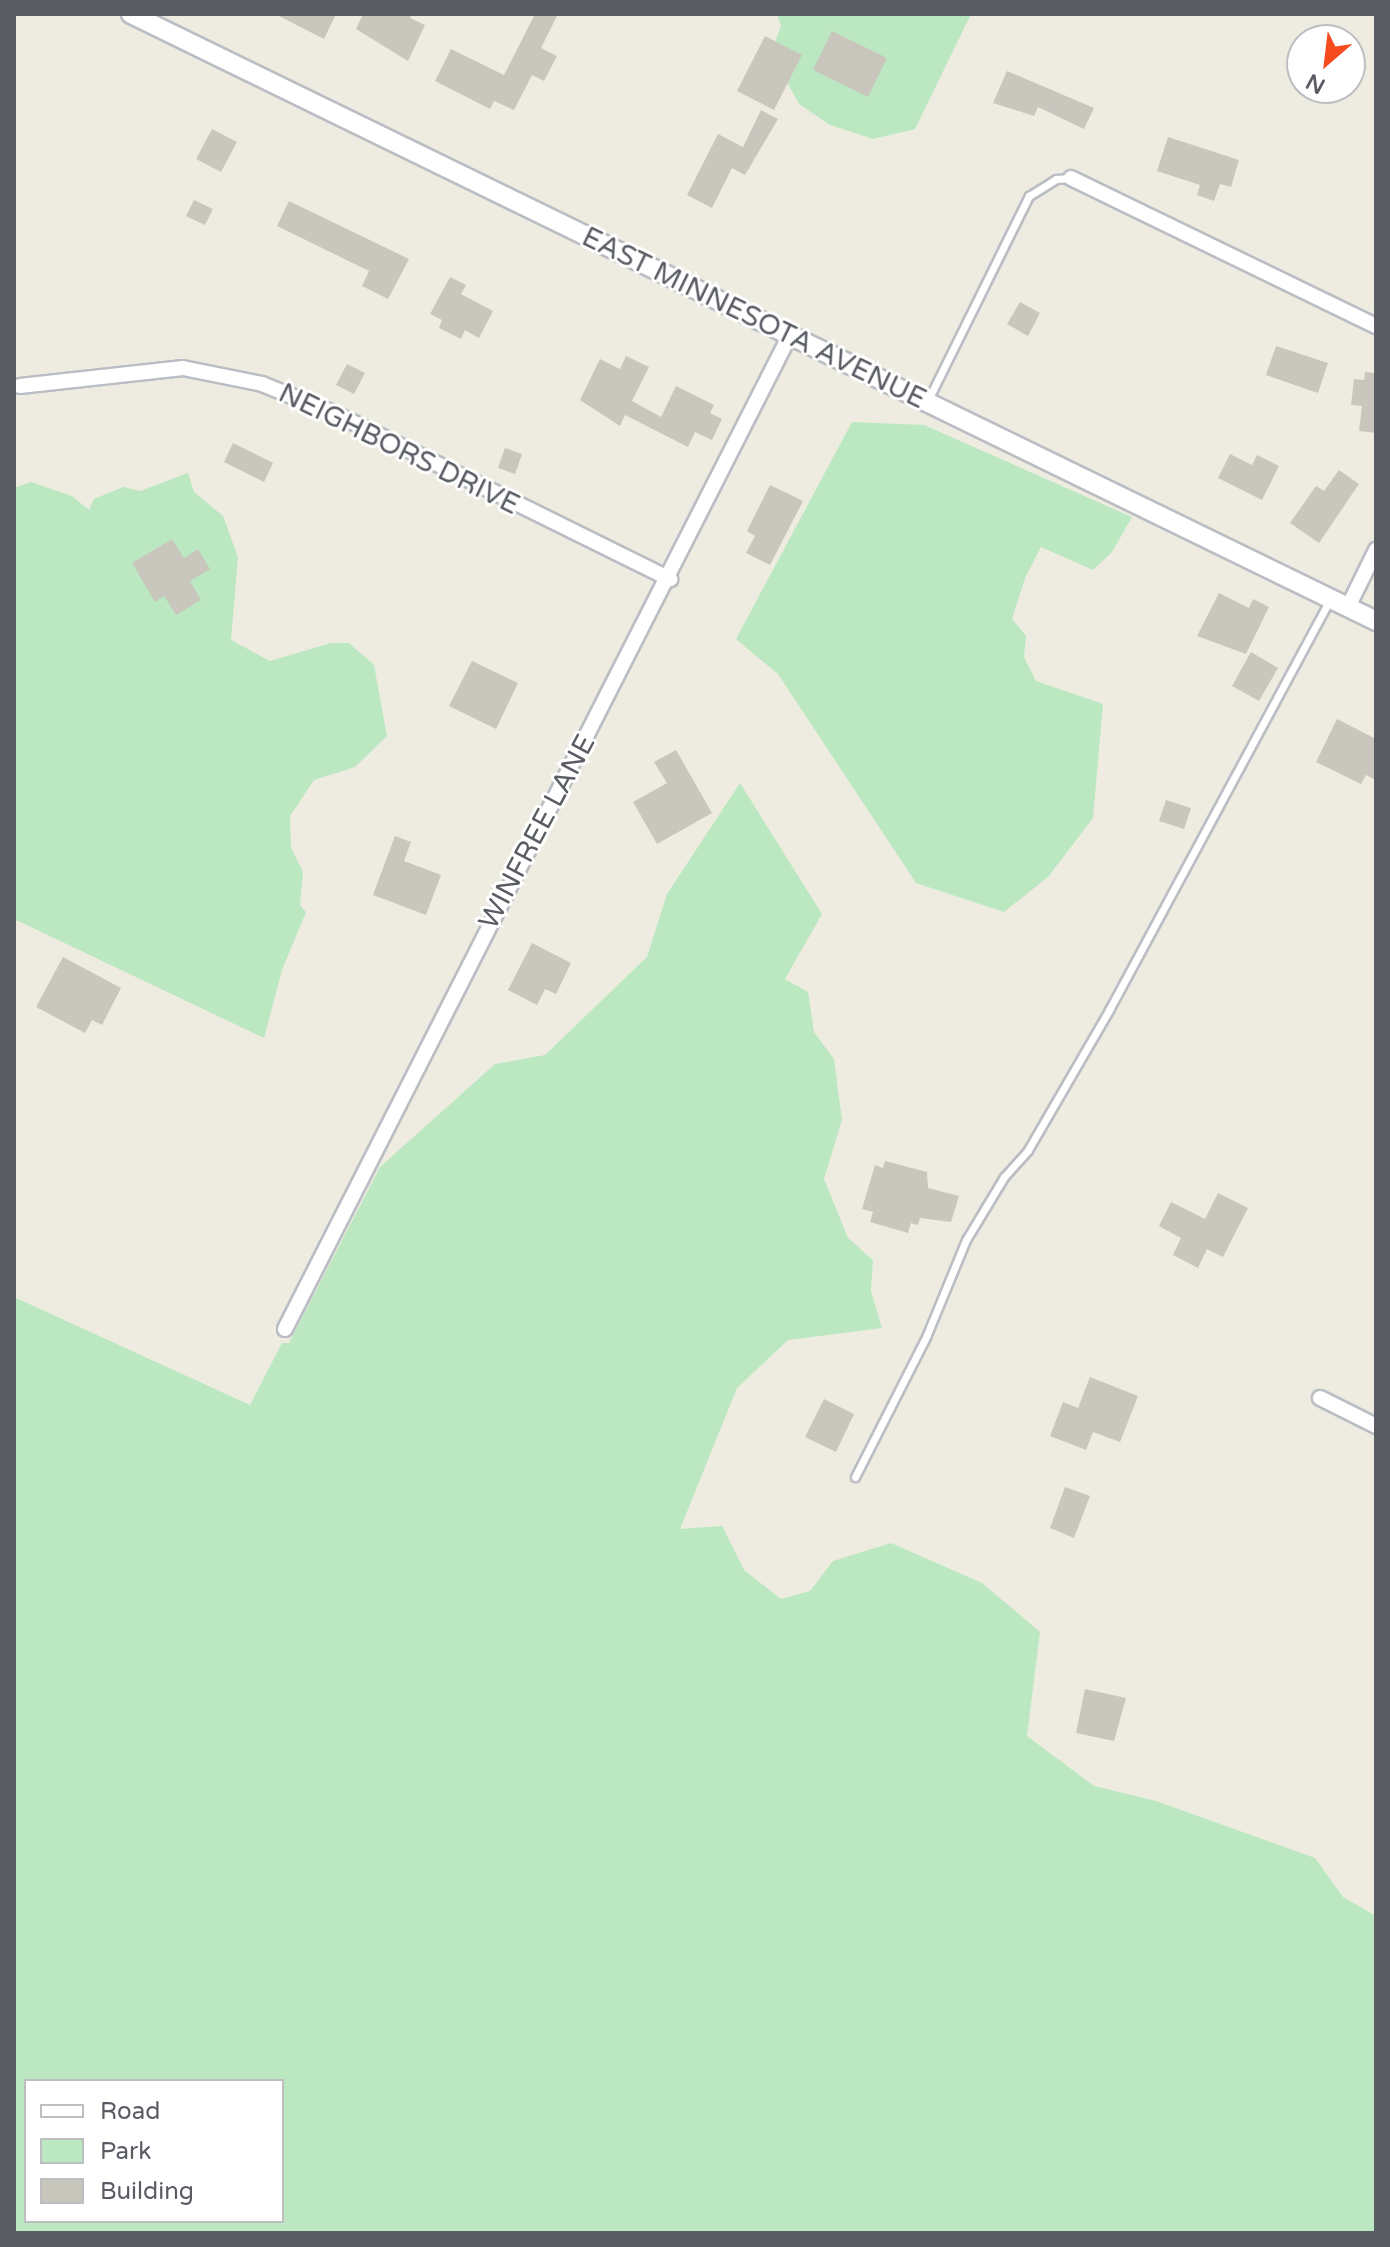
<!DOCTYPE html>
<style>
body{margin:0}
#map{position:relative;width:1390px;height:2247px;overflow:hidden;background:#eeece0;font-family:"Varela Round",sans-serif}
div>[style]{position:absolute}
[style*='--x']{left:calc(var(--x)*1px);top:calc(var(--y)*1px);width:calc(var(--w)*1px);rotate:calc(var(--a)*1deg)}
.green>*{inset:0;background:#bbe8c0}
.building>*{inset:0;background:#c9c6be}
.roads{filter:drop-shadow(2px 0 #bbbdc4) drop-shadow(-2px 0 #bbbdc4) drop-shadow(0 2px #bbbdc4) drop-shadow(0 -2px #bbbdc4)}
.service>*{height:7px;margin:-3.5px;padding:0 3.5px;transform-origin:3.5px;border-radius:3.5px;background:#fff}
.minor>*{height:14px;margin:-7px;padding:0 7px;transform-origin:7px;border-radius:7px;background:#fff}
.tertiary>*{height:18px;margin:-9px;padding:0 9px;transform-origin:9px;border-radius:9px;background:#fff}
span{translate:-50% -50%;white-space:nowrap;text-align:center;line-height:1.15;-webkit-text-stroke:6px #fff;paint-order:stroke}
.street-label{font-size:28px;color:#595c63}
.frame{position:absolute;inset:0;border:16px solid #595c63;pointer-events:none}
.legend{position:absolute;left:24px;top:2079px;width:260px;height:144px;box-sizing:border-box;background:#fff;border:2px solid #bdbec1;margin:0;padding:10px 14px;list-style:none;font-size:24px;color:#595c63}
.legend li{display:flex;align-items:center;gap:16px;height:40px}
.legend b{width:40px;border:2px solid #bdbec1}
.north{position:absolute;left:1286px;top:24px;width:80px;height:80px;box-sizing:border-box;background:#fff;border:2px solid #bdbec1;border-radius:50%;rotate:208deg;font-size:22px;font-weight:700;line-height:32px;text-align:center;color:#595c63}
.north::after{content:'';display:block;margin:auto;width:28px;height:36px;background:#f64b1e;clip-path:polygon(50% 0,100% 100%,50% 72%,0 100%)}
</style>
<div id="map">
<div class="green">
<div style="clip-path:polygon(777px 14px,971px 14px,915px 129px,873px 139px,830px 125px,799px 104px,771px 53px,781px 26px)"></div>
<div style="clip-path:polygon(852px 422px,924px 425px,1132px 517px,1112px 552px,1093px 570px,1041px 547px,1025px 578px,1012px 619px,1026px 636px,1024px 657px,1036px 681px,1103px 704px,1093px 818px,1048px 877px,1004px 912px,916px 883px,778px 674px,736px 639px)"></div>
<div style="clip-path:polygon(188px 473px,194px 492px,223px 516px,238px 557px,231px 640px,270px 661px,331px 643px,349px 643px,374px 665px,387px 736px,355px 767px,314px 780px,290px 816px,291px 848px,303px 872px,300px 905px,306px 912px,282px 970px,264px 1038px,14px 919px,14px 488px,31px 482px,72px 496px,89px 510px,94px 499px,123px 487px,140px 491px)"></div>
<div style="clip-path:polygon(evenodd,740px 783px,822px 914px,785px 979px,808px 992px,814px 1032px,834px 1059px,842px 1120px,824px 1179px,848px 1238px,873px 1260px,871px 1291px,882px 1328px,788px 1340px,737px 1388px,680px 1529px,722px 1526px,744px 1570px,781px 1599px,810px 1591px,833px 1561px,891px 1543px,982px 1583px,1040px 1632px,1027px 1736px,1094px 1786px,1156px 1801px,1315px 1858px,1343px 1897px,1376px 1916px,1376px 2233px,14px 2233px,14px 1297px,250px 1405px,282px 1343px,289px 1343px,380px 1167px,495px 1064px,545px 1055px,647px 957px,667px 894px,740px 783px,282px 2081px,282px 2221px,26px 2221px,26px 2081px,282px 2081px)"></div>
</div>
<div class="building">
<div style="clip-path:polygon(275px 14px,336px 14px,324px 39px)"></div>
<div style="clip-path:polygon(363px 14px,412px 14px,410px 18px,425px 25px,408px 61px,356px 29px)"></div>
<div style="clip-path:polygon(535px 14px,558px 14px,541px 48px,557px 56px,544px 81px,532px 75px,514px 110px,494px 101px,490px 109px,435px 81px,451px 49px,504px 75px)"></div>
<div style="clip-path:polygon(832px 31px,887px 58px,868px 97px,813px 70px)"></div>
<div style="clip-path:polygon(765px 36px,802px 55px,774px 110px,737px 91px)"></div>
<div style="clip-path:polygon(1007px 71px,1094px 108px,1084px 129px,1038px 107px,1034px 116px,993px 103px)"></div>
<div style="clip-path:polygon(761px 110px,778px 119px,745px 175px,732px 168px,712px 208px,687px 195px,718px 134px,743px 147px)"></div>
<div style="clip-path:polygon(212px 129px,237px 142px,221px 172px,196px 159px)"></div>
<div style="clip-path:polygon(1168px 137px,1239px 160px,1231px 187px,1220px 184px,1214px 201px,1197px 195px,1200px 185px,1157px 171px)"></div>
<div style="clip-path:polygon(194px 200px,213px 209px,205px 225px,186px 216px)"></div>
<div style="clip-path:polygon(289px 201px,409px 259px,388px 299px,362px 286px,369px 271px,277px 226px)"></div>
<div style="clip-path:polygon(450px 277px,466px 285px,461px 294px,493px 311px,479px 338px,465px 330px,461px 339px,439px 328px,442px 320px,430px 314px)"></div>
<div style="clip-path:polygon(1020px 302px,1040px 313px,1028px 336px,1007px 324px)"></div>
<div style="clip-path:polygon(1276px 346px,1328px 363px,1318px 393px,1266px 375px)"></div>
<div style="clip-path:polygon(626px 356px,649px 367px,632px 401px,661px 417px,676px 386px,714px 405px,710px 413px,722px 419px,712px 440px,695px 432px,688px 447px,625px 415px,620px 426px,580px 400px,600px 359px,620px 369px)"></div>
<div style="clip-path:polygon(347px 364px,365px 373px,354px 394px,336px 385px)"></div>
<div style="clip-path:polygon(1365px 372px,1376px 373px,1376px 433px,1359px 431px,1362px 406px,1351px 405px,1354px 379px,1364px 380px)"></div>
<div style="clip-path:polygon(233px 443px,273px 463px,264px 482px,224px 462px)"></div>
<div style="clip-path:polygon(505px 448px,522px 454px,515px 474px,498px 468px)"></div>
<div style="clip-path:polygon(1230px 454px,1252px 465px,1257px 455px,1279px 466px,1262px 500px,1218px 478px)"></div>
<div style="clip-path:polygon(1339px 470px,1359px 484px,1319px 543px,1290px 523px,1316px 486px,1324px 491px)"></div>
<div style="clip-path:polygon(770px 485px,803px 501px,770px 565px,746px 553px,755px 536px,747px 531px)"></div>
<div style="clip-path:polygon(172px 539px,184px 558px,198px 549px,210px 569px,190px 581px,201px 600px,176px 615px,164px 596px,155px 602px,132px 563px)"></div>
<div style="clip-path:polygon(1219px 593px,1249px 608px,1253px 599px,1269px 607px,1246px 654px,1197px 636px)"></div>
<div style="clip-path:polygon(1251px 652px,1278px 668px,1259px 701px,1232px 686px)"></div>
<div style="clip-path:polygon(472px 661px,518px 683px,496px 729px,449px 706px)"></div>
<div style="clip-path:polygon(1337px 719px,1376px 739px,1376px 780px,1366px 775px,1361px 784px,1316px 762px)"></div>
<div style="clip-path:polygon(676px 750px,712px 813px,657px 844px,633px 802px,667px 783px,654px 762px)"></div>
<div style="clip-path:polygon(1166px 800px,1191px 808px,1184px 829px,1159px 821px)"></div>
<div style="clip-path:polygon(395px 836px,411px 842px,404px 861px,441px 875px,426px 915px,373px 895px)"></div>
<div style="clip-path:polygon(532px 943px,571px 963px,556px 994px,545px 989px,537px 1005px,508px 990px)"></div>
<div style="clip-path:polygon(63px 957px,121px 988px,102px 1025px,92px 1020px,85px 1033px,36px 1007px)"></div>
<div style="clip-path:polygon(885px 1161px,927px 1172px,928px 1188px,959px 1196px,951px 1222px,920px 1218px,918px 1225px,911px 1223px,908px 1233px,870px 1222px,873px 1212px,862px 1209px,875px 1165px,883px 1168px)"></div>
<div style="clip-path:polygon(1218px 1193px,1248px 1208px,1223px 1257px,1207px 1249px,1198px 1268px,1173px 1255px,1181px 1238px,1159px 1226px,1171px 1202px,1205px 1219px)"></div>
<div style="clip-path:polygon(1090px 1377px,1138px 1396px,1120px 1442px,1093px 1432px,1086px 1450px,1050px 1436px,1063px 1402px,1078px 1408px)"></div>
<div style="clip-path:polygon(824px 1399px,854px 1414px,836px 1452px,805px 1437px)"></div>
<div style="clip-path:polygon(1065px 1487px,1090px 1496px,1074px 1538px,1050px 1528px)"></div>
<div style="clip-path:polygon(1085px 1689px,1126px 1698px,1114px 1741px,1076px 1733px)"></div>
</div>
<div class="roads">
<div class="service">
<div style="--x:928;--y:400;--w:228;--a:-63.7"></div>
<div style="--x:1029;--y:196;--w:32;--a:-32"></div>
<div style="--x:1056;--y:179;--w:15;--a:-4"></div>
<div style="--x:855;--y:1477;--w:157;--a:-63.1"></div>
<div style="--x:926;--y:1337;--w:105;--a:-67.6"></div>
<div style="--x:966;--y:1240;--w:74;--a:-58.9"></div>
<div style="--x:1004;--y:1177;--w:36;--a:-48"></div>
<div style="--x:1028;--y:1150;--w:162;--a:-59.9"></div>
<div style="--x:1109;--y:1010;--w:464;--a:-61.7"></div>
</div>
<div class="minor">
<div style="--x:1071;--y:178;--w:339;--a:25.9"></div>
<div style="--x:20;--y:386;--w:164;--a:-6.3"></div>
<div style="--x:183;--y:368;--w:81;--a:11.4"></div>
<div style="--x:262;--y:384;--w:80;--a:22.1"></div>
<div style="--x:336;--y:414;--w:373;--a:26.3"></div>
<div style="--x:1348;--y:607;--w:64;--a:-63.8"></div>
<div style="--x:285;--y:1329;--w:1115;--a:-63.07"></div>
<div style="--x:1320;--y:1398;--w:63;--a:26.6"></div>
</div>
<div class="tertiary">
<div style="--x:131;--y:14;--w:1385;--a:25.99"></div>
</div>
</div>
<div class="street-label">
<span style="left:754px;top:318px;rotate:26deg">EAST MINNESOTA AVENUE</span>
<span style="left:399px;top:449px;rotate:26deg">NEIGHBORS DRIVE</span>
<span style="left:537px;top:832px;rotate:-62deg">WINFREE LANE</span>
</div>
<div class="frame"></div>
<ul class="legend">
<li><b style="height:10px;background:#fff"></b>Road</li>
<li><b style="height:22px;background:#bbe8c0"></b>Park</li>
<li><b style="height:22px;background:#c9c6be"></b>Building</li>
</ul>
<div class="north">N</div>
</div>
